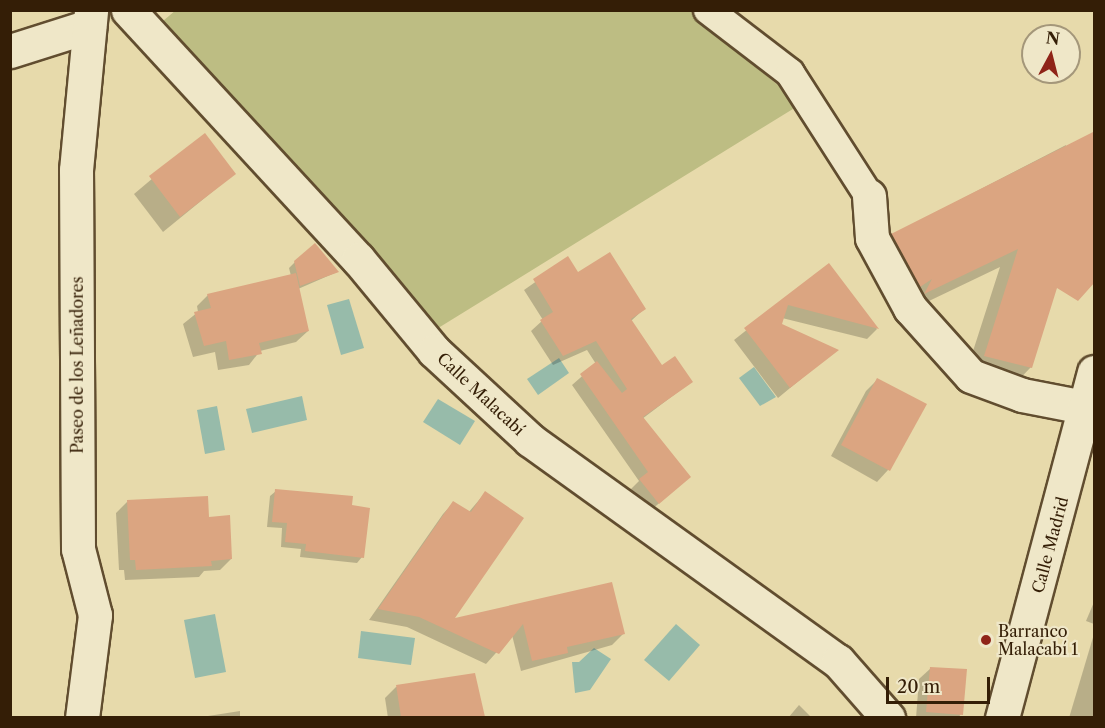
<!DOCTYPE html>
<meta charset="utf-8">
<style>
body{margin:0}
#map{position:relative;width:1105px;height:728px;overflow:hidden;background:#e7daab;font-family:"Libre Caslon Text",serif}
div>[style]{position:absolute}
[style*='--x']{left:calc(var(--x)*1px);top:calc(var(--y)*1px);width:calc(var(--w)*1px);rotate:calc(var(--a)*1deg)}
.green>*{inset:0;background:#bdbd83}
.water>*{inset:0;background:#97bbaa}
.shadow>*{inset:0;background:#0003}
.building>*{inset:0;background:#dba581}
.roads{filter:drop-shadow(2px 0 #614d2f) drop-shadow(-2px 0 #614d2f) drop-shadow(0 2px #614d2f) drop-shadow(0 -2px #614d2f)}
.pedestrian>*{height:28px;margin:-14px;padding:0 14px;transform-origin:14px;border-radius:14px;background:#efe7c8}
.minor>*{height:33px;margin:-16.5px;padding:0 16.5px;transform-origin:16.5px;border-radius:16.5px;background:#efe7c8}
.tertiary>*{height:33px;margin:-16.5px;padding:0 16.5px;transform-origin:16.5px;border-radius:16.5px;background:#efe7c8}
.dots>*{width:16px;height:16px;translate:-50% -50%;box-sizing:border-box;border:3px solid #efe7c8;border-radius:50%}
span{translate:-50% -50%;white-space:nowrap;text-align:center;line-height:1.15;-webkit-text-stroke:4.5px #efe7c8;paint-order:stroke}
.street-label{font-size:16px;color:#341e06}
.poi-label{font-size:16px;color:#341e06}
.left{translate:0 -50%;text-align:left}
.frame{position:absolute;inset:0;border:12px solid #341e06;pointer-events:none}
.north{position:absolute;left:1021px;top:24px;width:60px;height:60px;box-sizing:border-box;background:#efe7c8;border:2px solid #a4977a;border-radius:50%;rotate:7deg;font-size:16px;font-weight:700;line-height:24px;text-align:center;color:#341e06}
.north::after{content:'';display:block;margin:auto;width:21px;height:27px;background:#8f2418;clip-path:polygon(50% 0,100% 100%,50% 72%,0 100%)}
.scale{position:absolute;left:886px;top:677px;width:104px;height:27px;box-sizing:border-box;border:3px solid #341e06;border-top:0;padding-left:8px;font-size:18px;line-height:21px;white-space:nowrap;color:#341e06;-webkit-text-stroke:4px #efe7c8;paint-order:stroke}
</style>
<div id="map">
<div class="green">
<div style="clip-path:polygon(176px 10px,693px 11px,701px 22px,801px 104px,435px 330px,163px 21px)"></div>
</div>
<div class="water">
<div style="clip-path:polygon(349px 299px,364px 348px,341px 355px,327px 305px)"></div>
<div style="clip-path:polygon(559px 358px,569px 373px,538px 395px,527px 379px)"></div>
<div style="clip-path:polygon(754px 367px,776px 397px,760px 406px,739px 378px)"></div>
<div style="clip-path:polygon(302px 396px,307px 420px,252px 433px,246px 409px)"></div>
<div style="clip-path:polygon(438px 399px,475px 421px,460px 445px,423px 422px)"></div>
<div style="clip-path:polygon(217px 406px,225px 450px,205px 454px,197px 410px)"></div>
<div style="clip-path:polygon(215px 614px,226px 672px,195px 678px,184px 620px)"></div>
<div style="clip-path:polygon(676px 624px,700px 645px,669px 681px,644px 660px)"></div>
<div style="clip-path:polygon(361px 631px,415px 638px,411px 665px,358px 658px)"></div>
<div style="clip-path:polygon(594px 648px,611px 659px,590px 690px,575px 693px,572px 662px,579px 662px)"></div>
</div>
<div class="shadow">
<div style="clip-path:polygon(204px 135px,234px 174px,163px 232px,134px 194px)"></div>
<div style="clip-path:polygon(1066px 145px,1031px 367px,1011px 388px,965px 376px,1000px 267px,906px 312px,872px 255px,892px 235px)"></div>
<div style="clip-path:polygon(568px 259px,578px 274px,644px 309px,631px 321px,662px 367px,691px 382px,642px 419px,689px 477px,649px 512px,631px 489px,639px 481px,572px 385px,596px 364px,587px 350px,553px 365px,531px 331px,543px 320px,524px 290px)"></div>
<div style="clip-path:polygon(295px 262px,337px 272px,298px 289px,308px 331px,296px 342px,260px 351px,249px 365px,218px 370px,215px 352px,193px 357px,183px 324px,198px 312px,197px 306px,208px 295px,291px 276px,289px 268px)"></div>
<div style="clip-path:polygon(829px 265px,877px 329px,867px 339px,782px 318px,780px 325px,836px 350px,778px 398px,734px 340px)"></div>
<div style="clip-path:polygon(877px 380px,925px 404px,888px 470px,877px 482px,831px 456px,866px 391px)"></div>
<div style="clip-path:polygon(276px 491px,351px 506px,362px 557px,357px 563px,300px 557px,301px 549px,281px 547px,282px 528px,267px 527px,270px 496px)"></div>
<div style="clip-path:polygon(485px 493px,452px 620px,611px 583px,623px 634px,612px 645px,521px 671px,512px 635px,486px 664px,407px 627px,369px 620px,443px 514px,453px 503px,468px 513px)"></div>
<div style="clip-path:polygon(127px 502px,208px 519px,231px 559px,220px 570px,204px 571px,199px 577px,125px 580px,124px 570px,119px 570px,116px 513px)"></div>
<div style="clip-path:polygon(1094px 602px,1094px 624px,1086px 621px)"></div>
<div style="clip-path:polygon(1094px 634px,1094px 718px,1069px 718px)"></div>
<div style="clip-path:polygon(931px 668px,961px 714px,958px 718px,916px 718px,919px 679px)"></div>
<div style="clip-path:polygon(473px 674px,483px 718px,388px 718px,385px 698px,396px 687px)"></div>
<div style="clip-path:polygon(799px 705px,812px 718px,788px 718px)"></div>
<div style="clip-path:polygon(240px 711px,240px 718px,207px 718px,208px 716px)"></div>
</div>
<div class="building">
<div style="clip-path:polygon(1095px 131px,1095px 282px,1078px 301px,1057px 288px,1032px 368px,984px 356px,1018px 249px,924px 294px,932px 279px,920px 287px,891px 234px)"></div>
<div style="clip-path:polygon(205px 133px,236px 174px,180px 217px,149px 176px)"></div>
<div style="clip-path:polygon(315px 243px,339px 272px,300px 286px,294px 261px)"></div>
<div style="clip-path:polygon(610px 252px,646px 309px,631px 319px,662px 365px,675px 356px,693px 382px,643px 417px,691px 477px,659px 504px,639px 479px,648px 472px,580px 374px,597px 361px,622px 393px,627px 389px,596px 341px,563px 356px,540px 320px,553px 312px,533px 279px,568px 256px,578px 272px)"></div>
<div style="clip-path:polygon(829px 263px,879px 329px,788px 305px,782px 324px,839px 350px,790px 388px,744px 328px)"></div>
<div style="clip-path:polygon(296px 273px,309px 331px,259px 343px,262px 354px,229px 360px,226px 341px,204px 346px,194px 312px,211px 308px,207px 294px)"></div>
<div style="clip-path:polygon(877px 378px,927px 404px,890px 471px,841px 445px)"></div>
<div style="clip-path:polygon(275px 489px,353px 496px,352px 505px,370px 508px,364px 558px,305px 551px,306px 544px,285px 542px,287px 523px,272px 522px)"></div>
<div style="clip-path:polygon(485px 491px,524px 518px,455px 618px,612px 582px,625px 634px,567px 647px,568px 653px,532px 661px,523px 624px,499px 654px,419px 617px,378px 609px,453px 501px,471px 512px)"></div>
<div style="clip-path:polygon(208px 496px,209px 517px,230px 515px,232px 559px,211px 561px,212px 566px,136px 570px,135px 560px,130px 560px,127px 500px)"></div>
<div style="clip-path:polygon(930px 667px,967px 669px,963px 715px,926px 712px)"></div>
<div style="clip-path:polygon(475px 673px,485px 717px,401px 717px,396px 685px)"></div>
</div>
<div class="roads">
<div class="pedestrian">
<div style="--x:708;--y:10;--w:103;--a:37.5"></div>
<div style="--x:790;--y:73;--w:146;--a:57.3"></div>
</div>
<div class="minor">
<div style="--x:128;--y:10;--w:339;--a:47.3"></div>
<div style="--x:358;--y:259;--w:119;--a:50.4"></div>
<div style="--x:434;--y:351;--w:131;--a:42.8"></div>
<div style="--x:530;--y:440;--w:379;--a:35.7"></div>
<div style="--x:838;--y:661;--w:76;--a:48.7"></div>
<div style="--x:10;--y:51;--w:83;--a:-17.6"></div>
<div style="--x:869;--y:196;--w:42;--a:85.9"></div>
<div style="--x:872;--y:238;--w:80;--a:61.5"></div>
<div style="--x:910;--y:308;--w:91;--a:48.1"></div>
<div style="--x:971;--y:376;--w:54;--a:20.4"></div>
<div style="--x:1022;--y:395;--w:63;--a:11"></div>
</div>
<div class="tertiary">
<div style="--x:82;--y:718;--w:104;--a:-82.8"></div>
<div style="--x:95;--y:615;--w:68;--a:-104.4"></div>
<div style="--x:78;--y:549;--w:379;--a:-90.3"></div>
<div style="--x:76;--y:170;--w:161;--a:-84.6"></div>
<div style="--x:1002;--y:718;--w:358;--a:-75.1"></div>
</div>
</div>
<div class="dots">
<div style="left:986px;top:640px;background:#8f2418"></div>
</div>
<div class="street-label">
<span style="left:77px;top:365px;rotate:-90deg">Paseo de los Leñadores</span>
<span style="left:481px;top:394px;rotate:43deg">Calle Malacabí</span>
<span style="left:1050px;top:545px;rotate:-75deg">Calle Madrid</span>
</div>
<div class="poi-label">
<span class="left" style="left:998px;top:640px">Barranco<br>Malacabí 1</span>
</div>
<div class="frame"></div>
<div class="north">N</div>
<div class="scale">20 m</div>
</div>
